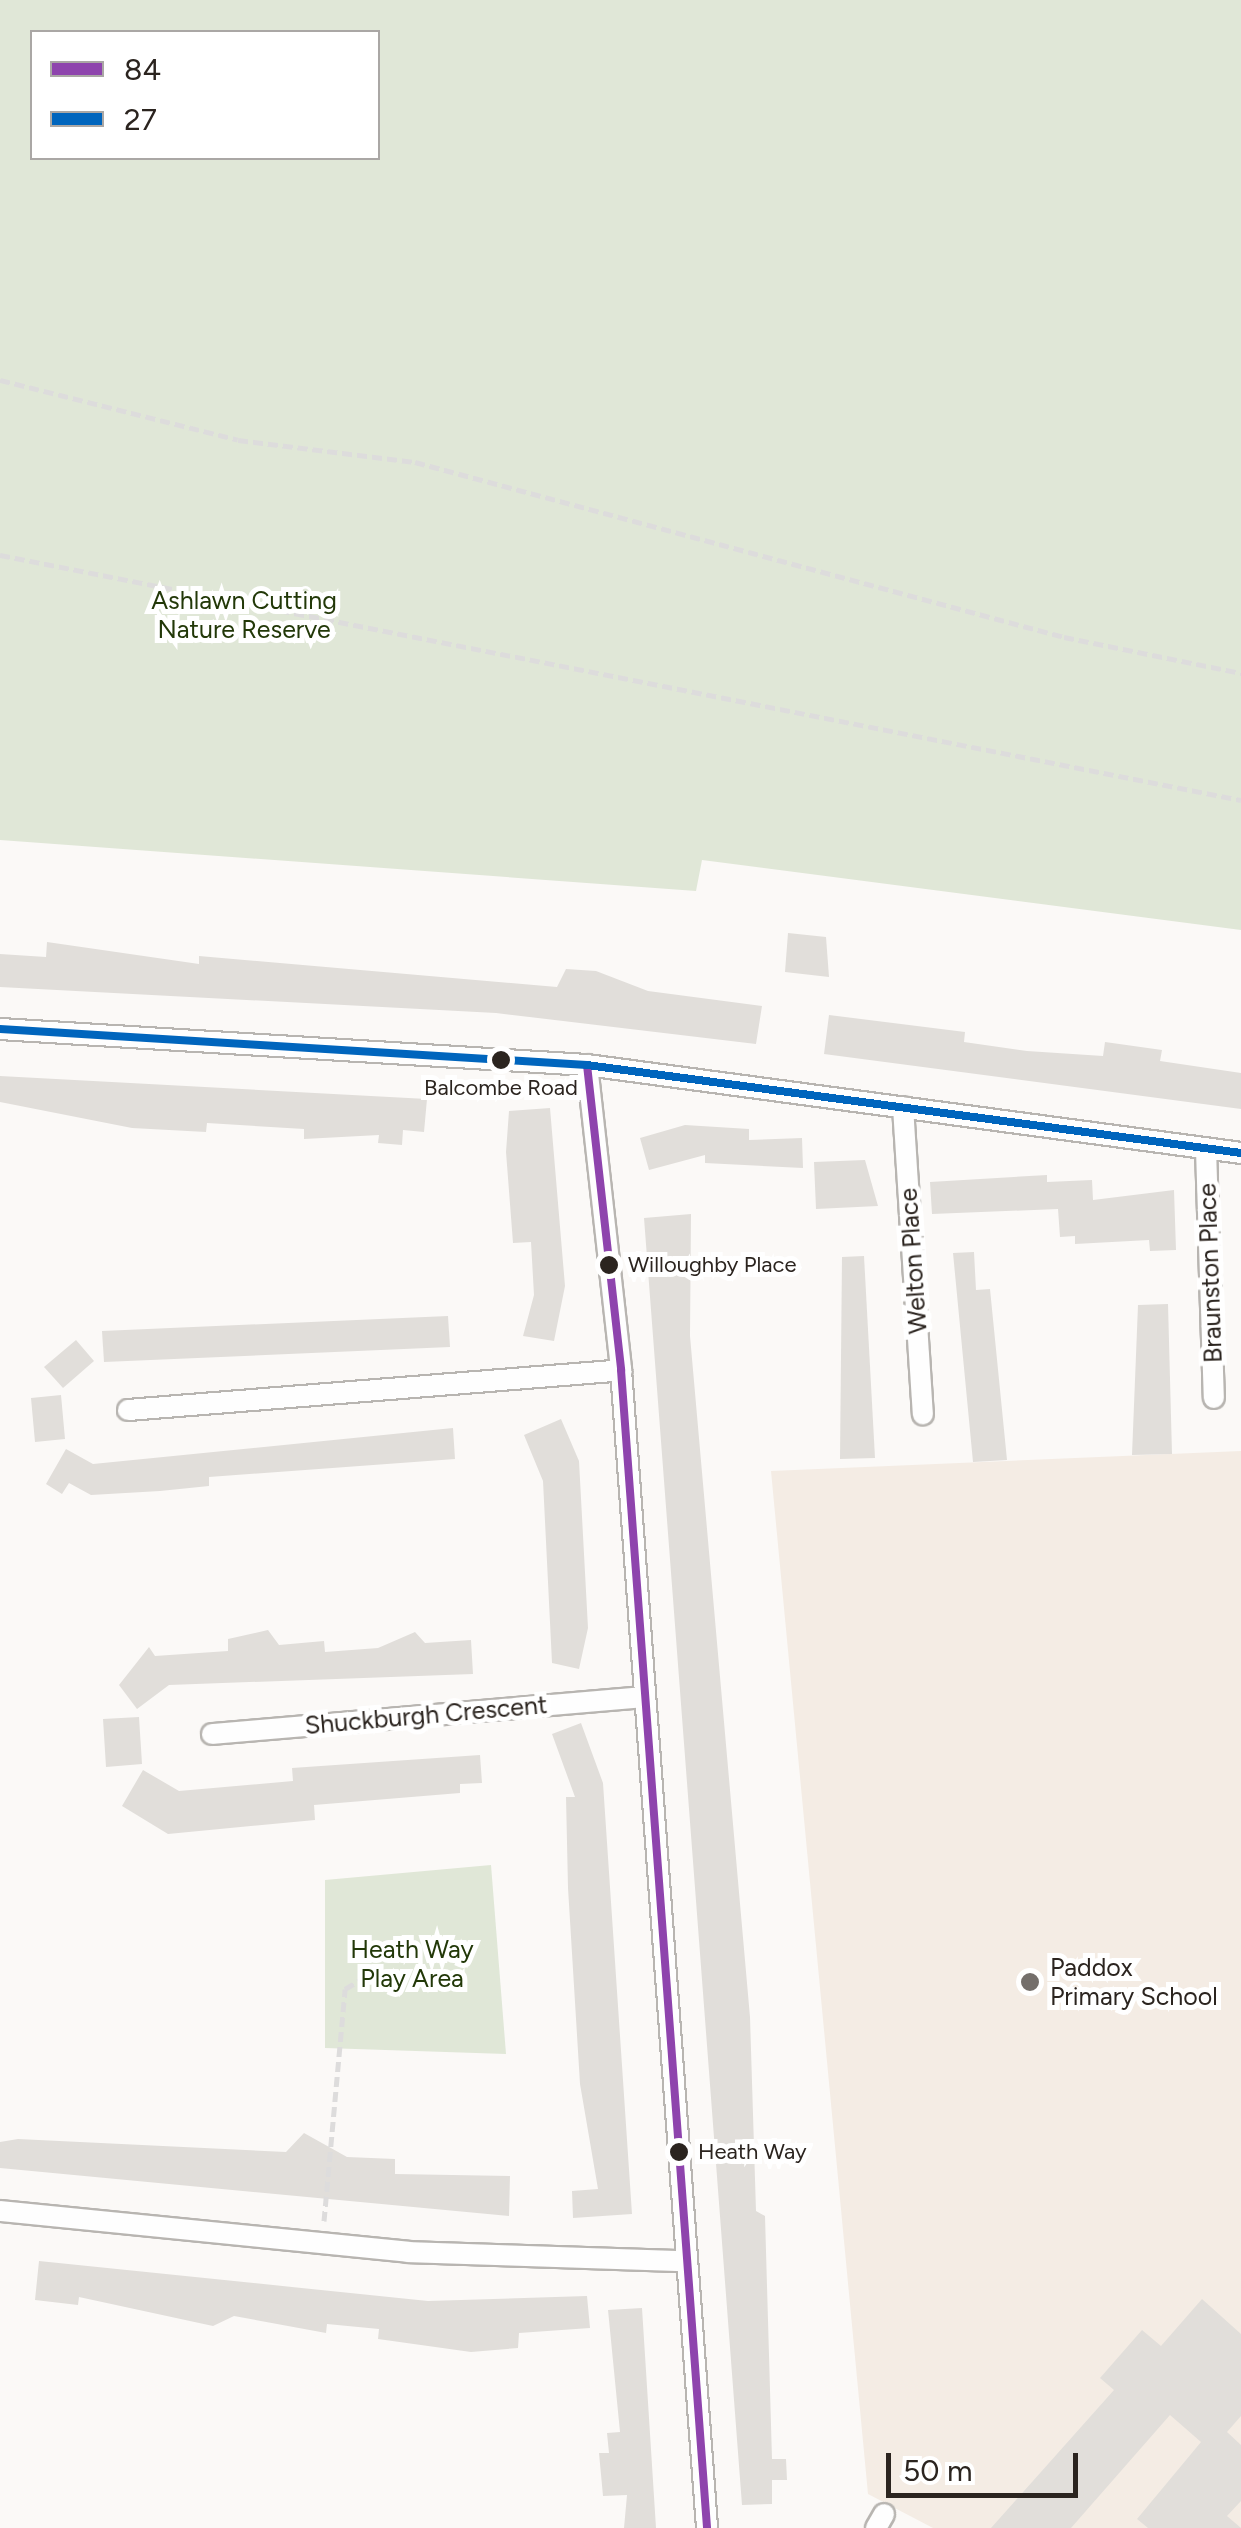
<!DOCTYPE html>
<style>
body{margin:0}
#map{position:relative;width:1241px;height:2528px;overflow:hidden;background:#fbf9f7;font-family:Figtree,sans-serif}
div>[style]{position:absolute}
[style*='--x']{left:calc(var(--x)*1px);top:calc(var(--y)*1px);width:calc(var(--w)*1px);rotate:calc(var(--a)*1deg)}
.built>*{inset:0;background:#f4ece4}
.green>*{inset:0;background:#e0e7d7}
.building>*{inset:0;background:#e1deda}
.path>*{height:5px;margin-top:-2.5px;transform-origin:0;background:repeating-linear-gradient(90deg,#dddcdc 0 10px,transparent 0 15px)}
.roads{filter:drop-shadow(2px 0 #b8b5b1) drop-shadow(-2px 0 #b8b5b1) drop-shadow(0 2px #b8b5b1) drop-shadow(0 -2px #b8b5b1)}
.street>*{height:20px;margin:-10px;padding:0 10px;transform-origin:10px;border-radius:10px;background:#fefefe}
.bus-1>*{height:8px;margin:-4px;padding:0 4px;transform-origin:4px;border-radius:4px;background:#8e44ad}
.bus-2>*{height:8px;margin:-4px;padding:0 4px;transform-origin:4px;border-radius:4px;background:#0065bd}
.dots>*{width:28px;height:28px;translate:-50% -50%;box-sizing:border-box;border:5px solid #fff;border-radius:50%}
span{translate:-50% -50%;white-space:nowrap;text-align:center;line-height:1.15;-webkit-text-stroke:10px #fff;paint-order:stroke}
.bus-label{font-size:22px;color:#2b241f}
.left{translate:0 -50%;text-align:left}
.park-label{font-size:25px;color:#223808}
.street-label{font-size:25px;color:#2b241f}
.poi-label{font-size:25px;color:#2b241f}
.legend{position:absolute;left:30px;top:30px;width:350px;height:130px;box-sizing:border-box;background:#fff;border:2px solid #aaa7a5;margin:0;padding:12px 18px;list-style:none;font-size:30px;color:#2b241f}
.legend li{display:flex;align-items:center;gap:20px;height:50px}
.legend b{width:50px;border:2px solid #aaa7a5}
.scale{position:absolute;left:886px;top:2453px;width:192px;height:45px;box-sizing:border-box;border:5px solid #2b241f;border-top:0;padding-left:12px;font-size:30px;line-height:35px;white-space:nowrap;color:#2b241f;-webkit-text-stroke:8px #fff;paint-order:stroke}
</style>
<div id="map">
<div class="built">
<div style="clip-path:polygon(1241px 1451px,1241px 2528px,933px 2528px,868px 2494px,771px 1471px)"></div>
</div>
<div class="green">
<div style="clip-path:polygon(evenodd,0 0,1241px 0,1241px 930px,702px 860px,696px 891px,0 840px,0 0,32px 32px,378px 32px,378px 158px,32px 158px,32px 32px)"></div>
<div style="clip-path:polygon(491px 1865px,506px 2054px,325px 2048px,325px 1880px)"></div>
</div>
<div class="building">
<div style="clip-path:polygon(788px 933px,826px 937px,829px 977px,785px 972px)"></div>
<div style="clip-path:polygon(47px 942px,199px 964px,199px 956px,557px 987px,566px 969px,596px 971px,648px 991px,762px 1006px,756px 1044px,496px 1013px,0 987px,0 954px,46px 957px)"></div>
<div style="clip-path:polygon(829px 1015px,965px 1032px,964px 1042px,1027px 1051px,1103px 1056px,1105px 1042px,1162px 1050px,1160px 1061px,1241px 1073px,1241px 1109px,824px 1054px)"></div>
<div style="clip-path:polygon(0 1076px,427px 1099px,424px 1132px,403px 1130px,402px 1145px,378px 1143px,379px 1135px,304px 1139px,304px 1129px,207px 1123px,206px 1132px,132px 1128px,0 1102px)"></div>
<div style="clip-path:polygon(550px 1108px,565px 1286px,554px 1341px,523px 1336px,534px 1295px,531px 1242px,513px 1243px,506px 1152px,509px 1111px)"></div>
<div style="clip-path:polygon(685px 1125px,749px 1129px,749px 1140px,802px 1138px,803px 1168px,705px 1163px,705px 1155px,649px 1170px,640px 1138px)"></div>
<div style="clip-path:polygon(865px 1160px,878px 1206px,816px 1209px,814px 1162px)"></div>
<div style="clip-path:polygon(1047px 1175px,1047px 1182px,1092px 1180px,1093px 1200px,1174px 1190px,1176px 1250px,1150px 1251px,1149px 1240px,1075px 1244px,1075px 1236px,1060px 1237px,1058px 1209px,932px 1214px,930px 1182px)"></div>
<div style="clip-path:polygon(691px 1214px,690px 1336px,750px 2017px,756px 2211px,765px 2216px,772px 2459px,786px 2459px,787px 2480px,772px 2480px,772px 2504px,742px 2505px,644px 1218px)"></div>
<div style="clip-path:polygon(974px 1252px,976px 1290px,990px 1289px,1007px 1460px,973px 1462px,953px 1253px)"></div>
<div style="clip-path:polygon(864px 1256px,875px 1458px,840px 1459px,842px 1257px)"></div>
<div style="clip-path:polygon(1168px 1304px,1172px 1454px,1132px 1455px,1138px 1305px)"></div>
<div style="clip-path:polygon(448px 1316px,450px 1347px,104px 1362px,102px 1331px)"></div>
<div style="clip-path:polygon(76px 1340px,94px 1361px,63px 1388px,44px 1367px)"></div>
<div style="clip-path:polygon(61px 1395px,65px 1439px,35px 1442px,31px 1398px)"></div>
<div style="clip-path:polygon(561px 1419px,579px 1461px,588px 1628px,579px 1669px,552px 1663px,543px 1481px,524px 1435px)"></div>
<div style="clip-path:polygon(453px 1428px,455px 1459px,209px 1477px,209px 1486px,160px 1491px,91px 1495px,69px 1483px,62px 1494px,46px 1484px,66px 1449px,93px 1464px)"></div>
<div style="clip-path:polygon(268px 1630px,279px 1645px,324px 1641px,325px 1652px,378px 1648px,415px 1632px,425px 1643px,471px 1640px,473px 1674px,169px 1685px,137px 1709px,119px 1685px,149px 1647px,155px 1656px,228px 1651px,228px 1639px)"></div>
<div style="clip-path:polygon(139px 1717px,142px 1764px,106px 1767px,103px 1719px)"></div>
<div style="clip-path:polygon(581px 1723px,603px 1783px,632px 2214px,573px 2218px,572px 2191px,598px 2189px,580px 2084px,568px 1888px,566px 1797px,575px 1797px,552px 1734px)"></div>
<div style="clip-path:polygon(480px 1755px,482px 1783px,460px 1784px,460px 1793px,314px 1805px,315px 1820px,168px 1834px,122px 1806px,143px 1770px,179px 1791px,293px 1781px,292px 1768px)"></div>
<div style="clip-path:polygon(304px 2133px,347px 2157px,395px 2159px,395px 2174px,510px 2176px,509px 2216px,0 2168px,0 2142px,18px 2139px,286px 2152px)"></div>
<div style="clip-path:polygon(39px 2261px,428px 2301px,587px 2296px,590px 2328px,519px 2333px,518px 2348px,471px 2352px,378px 2339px,379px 2329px,327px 2324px,326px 2333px,234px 2316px,213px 2326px,79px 2297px,78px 2305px,35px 2300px)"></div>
<div style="clip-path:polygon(1202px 2299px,1241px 2334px,1241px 2416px,1227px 2432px,1241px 2445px,1241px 2501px,1227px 2516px,1241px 2528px,1148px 2528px,1137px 2519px,1201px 2442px,1170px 2415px,1071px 2528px,991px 2528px,1114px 2390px,1100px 2378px,1142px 2330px,1161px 2346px)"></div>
<div style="clip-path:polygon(642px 2308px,656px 2528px,624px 2528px,627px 2495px,603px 2496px,599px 2453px,609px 2453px,607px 2433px,620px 2432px,608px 2310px)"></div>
</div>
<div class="path">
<div style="--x:0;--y:380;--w:245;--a:14.1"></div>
<div style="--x:238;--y:440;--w:178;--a:7.1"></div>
<div style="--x:415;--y:462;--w:672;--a:15.09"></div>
<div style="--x:1064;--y:637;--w:181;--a:11.5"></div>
<div style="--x:0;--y:555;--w:1265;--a:11.17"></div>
<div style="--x:324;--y:2221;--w:233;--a:-84.8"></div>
<div style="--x:345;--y:1989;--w:31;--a:-31"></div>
</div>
<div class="roads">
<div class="street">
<div style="--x:0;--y:1029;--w:588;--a:3.51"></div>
<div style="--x:587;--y:1065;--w:660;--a:7.66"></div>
<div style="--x:587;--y:1065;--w:307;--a:83.6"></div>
<div style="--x:621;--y:1370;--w:1161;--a:85.75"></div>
<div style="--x:903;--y:1107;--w:308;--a:86.3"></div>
<div style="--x:1206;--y:1149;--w:249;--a:88.2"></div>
<div style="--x:128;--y:1410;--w:495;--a:-4.6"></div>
<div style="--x:212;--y:1734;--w:430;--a:-4.9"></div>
<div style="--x:0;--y:2211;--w:410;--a:5.7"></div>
<div style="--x:408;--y:2252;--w:274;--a:1.9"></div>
<div style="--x:876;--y:2528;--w:16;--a:-60"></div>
</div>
</div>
<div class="bus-1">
<div style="--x:587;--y:1065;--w:307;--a:83.6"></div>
<div style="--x:621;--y:1370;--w:1161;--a:85.75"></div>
</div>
<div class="bus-2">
<div style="--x:0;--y:1029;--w:588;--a:3.51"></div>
<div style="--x:587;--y:1065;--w:660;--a:7.66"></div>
</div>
<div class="dots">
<div style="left:501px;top:1060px;background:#2b241f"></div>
<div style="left:609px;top:1265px;background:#2b241f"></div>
<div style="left:1030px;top:1982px;background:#746f6b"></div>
<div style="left:679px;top:2152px;background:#2b241f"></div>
</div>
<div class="bus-label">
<span style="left:501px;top:1088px">Balcombe Road</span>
<span class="left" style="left:628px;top:1265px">Willoughby Place</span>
<span class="left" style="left:698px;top:2152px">Heath Way</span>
</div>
<div class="park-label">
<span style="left:244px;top:615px">Ashlawn Cutting<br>Nature Reserve</span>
<span style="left:412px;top:1964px">Heath Way<br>Play Area</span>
</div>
<div class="street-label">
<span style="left:913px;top:1261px;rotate:-94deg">Welton Place</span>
<span style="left:1210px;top:1273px;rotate:-92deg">Braunston Place</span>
<span style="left:426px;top:1715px;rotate:-5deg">Shuckburgh Crescent</span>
</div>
<div class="poi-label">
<span class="left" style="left:1050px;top:1982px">Paddox<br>Primary School</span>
</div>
<ul class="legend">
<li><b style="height:12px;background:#8e44ad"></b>84</li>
<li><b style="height:12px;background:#0065bd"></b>27</li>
</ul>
<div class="scale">50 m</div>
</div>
